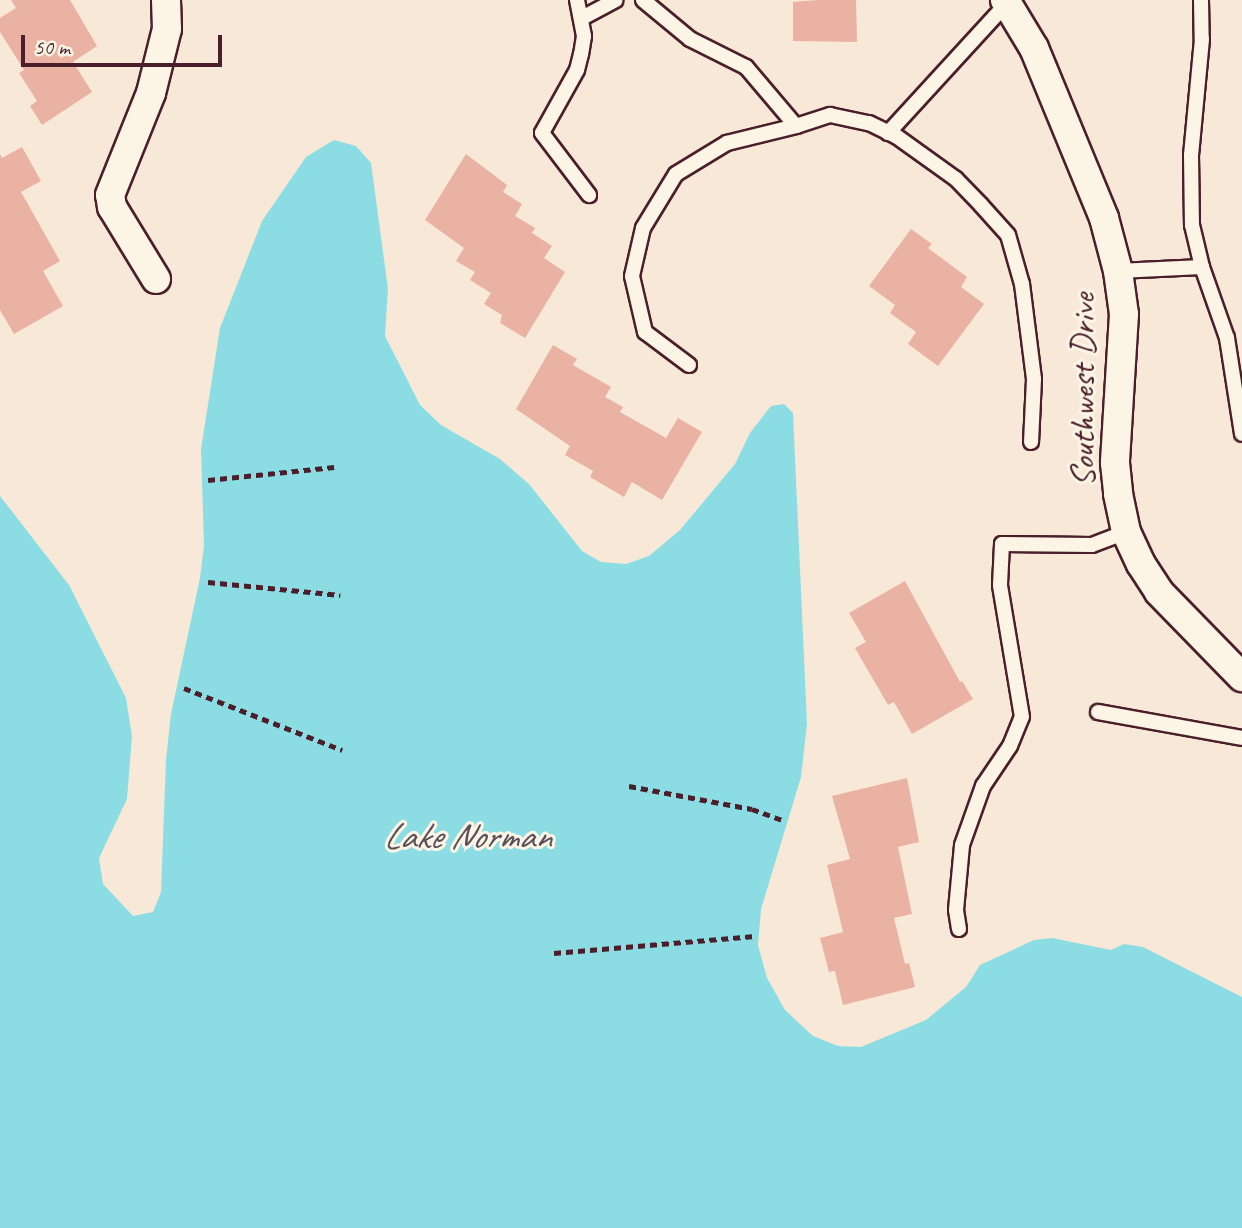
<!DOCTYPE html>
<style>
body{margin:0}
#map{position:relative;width:1242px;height:1228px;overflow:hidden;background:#f8e8d8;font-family:Caveat,sans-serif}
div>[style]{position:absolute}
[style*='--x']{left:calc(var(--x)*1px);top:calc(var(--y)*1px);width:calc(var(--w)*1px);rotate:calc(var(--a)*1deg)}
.water>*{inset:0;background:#8cdde3}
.building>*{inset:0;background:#eab2a2}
.path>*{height:4.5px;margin-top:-2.25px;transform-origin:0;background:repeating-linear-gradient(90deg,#4a1f2b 0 7px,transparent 0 12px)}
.roads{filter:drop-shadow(2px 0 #4a1f2b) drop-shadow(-2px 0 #4a1f2b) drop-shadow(0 2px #4a1f2b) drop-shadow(0 -2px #4a1f2b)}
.lane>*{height:14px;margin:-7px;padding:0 7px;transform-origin:7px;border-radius:7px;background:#fcf5e5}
.street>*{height:28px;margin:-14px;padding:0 14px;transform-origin:14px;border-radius:14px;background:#fcf5e5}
span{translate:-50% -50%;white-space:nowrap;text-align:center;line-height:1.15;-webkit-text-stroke:6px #fcf5e5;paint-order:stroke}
.street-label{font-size:35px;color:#4a1f2b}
.water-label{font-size:37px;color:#5a4e59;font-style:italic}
.scale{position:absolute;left:21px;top:35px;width:201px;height:32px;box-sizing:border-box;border:4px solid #4a1f2b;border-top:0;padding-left:9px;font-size:21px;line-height:24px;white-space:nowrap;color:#4a1f2b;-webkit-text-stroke:5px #fcf5e5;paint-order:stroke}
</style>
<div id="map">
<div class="water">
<div style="clip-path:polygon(334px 140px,356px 146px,371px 163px,388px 289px,385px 336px,420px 405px,441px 425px,500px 459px,529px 484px,582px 551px,601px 562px,626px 564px,649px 556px,680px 530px,735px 464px,750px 433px,771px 406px,784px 404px,793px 413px,807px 724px,801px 777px,761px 909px,758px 945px,767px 978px,785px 1010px,813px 1036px,838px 1046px,861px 1047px,926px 1020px,966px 987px,980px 965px,1034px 940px,1052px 938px,1111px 950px,1124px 944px,1143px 947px,1242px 997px,1242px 1228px,0 1228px,0 496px,69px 585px,126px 698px,132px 736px,127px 799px,99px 858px,103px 884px,133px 916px,153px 912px,161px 892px,166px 759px,171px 714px,200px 578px,204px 546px,201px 449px,220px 328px,262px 221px,306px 157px)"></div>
</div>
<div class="building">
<div style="clip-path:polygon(11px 0,70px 0,97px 46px,73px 62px,92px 92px,42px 125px,30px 106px,37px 101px,19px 73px,24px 70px,0 32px,0 18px,16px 8px)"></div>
<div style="clip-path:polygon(818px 0,856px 0,857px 42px,793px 41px,793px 2px)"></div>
<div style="clip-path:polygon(22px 147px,41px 181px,21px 192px,60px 261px,43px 271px,63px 306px,14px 334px,0 310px,0 154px,2px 158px)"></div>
<div style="clip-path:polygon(466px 154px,507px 185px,503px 192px,522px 204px,515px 216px,535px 228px,532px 233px,552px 246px,544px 258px,565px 272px,525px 338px,500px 323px,502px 315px,484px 304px,491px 293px,470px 280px,475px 272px,456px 261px,464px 248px,425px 220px)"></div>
<div style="clip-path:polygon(911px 229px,932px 244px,928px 248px,967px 277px,961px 287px,984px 304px,938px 366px,908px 344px,916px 332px,890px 313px,895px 305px,869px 286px)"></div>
<div style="clip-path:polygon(553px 345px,577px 359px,573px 365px,611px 387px,605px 397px,623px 407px,620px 412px,666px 438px,678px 418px,702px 432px,662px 500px,632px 482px,624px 497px,590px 477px,593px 471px,565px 455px,570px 446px,516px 409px)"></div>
<div style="clip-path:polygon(905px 581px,960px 682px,962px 681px,973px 699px,912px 734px,894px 702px,888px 705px,855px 648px,866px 642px,849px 613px)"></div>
<div style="clip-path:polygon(907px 778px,919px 842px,898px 847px,912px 914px,894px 918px,905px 964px,909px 963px,915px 987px,843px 1005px,835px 971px,829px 972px,820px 938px,843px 932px,827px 865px,850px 859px,832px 796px)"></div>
</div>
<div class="path">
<div style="--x:208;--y:480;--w:127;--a:-5.9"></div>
<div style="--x:208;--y:582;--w:133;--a:5.6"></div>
<div style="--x:184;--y:688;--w:170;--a:21.4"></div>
<div style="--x:629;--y:786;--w:125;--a:10.6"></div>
<div style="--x:752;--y:809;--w:33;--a:20"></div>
<div style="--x:554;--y:953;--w:202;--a:-4.8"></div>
</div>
<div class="roads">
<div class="lane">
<div style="--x:577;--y:0;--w:37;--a:79"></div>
<div style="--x:584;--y:36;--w:18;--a:99"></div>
<div style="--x:581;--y:54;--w:16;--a:104"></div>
<div style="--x:577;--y:70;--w:72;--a:119.1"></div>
<div style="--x:542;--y:133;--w:78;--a:52.8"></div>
<div style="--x:643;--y:0;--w:61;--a:39.7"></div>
<div style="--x:690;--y:39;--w:63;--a:26.6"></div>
<div style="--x:746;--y:67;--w:77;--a:49.7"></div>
<div style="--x:796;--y:126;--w:36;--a:-18"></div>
<div style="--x:830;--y:115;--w:40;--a:12"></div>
<div style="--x:869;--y:123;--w:30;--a:26"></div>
<div style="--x:896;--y:136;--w:74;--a:35.6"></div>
<div style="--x:956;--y:179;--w:36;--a:46"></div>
<div style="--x:981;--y:205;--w:40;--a:48"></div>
<div style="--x:1008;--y:235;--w:51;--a:74.1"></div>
<div style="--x:1022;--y:284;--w:96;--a:82.8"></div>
<div style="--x:1034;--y:379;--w:63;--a:92.7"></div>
<div style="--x:1201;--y:0;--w:39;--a:89"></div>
<div style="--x:1202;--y:39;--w:117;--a:95.4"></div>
<div style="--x:1191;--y:155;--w:70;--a:89.2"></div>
<div style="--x:1192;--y:225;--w:43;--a:76.6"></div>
<div style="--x:582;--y:18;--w:38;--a:-28"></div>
<div style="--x:888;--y:133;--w:176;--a:-47.5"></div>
<div style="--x:1118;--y:271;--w:84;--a:-2.7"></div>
<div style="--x:1202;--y:267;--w:75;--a:70.6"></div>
<div style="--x:1227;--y:338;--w:97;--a:81.1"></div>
<div style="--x:689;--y:365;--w:55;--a:-143.1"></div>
<div style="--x:645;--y:332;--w:57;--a:-103.1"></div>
<div style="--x:632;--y:276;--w:49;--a:-77.1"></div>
<div style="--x:643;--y:228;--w:63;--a:-58.6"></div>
<div style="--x:676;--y:174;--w:60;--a:-31.3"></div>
<div style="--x:727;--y:143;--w:71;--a:-13.8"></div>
<div style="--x:1098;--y:712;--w:146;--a:10.2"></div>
<div style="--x:959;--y:929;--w:19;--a:-99"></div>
<div style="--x:956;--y:910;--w:65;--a:-84.7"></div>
<div style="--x:962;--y:845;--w:63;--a:-70.4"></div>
<div style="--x:983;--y:786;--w:48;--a:-56"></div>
<div style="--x:1010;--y:746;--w:31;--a:-68"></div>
<div style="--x:1022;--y:717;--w:134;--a:-99.5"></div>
<div style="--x:1000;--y:585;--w:41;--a:-87.2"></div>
<div style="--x:1002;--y:544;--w:90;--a:0.6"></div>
<div style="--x:1092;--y:545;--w:36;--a:-21"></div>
</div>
<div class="street">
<div style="--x:1005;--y:0;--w:56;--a:58.9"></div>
<div style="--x:1034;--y:48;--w:184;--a:67.6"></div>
<div style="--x:1104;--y:218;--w:55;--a:75.2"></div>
<div style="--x:1118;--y:271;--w:43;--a:82.1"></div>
<div style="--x:1124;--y:314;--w:149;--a:93.5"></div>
<div style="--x:1115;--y:463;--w:31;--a:84"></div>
<div style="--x:1118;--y:494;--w:39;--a:78"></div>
<div style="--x:1126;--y:532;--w:35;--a:65"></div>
<div style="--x:1141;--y:564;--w:33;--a:57"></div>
<div style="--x:1159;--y:592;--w:119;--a:45.7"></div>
<div style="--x:156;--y:279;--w:84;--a:-121.4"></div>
<div style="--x:112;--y:207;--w:12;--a:-99"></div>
<div style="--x:110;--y:195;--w:110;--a:-68.1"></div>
<div style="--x:151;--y:93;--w:66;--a:-76"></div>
<div style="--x:167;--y:29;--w:29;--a:-92"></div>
</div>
</div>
<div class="street-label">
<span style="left:1083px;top:390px;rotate:-90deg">Southwest Drive</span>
</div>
<div class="water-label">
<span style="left:467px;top:836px">Lake Norman</span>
</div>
<div class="scale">50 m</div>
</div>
